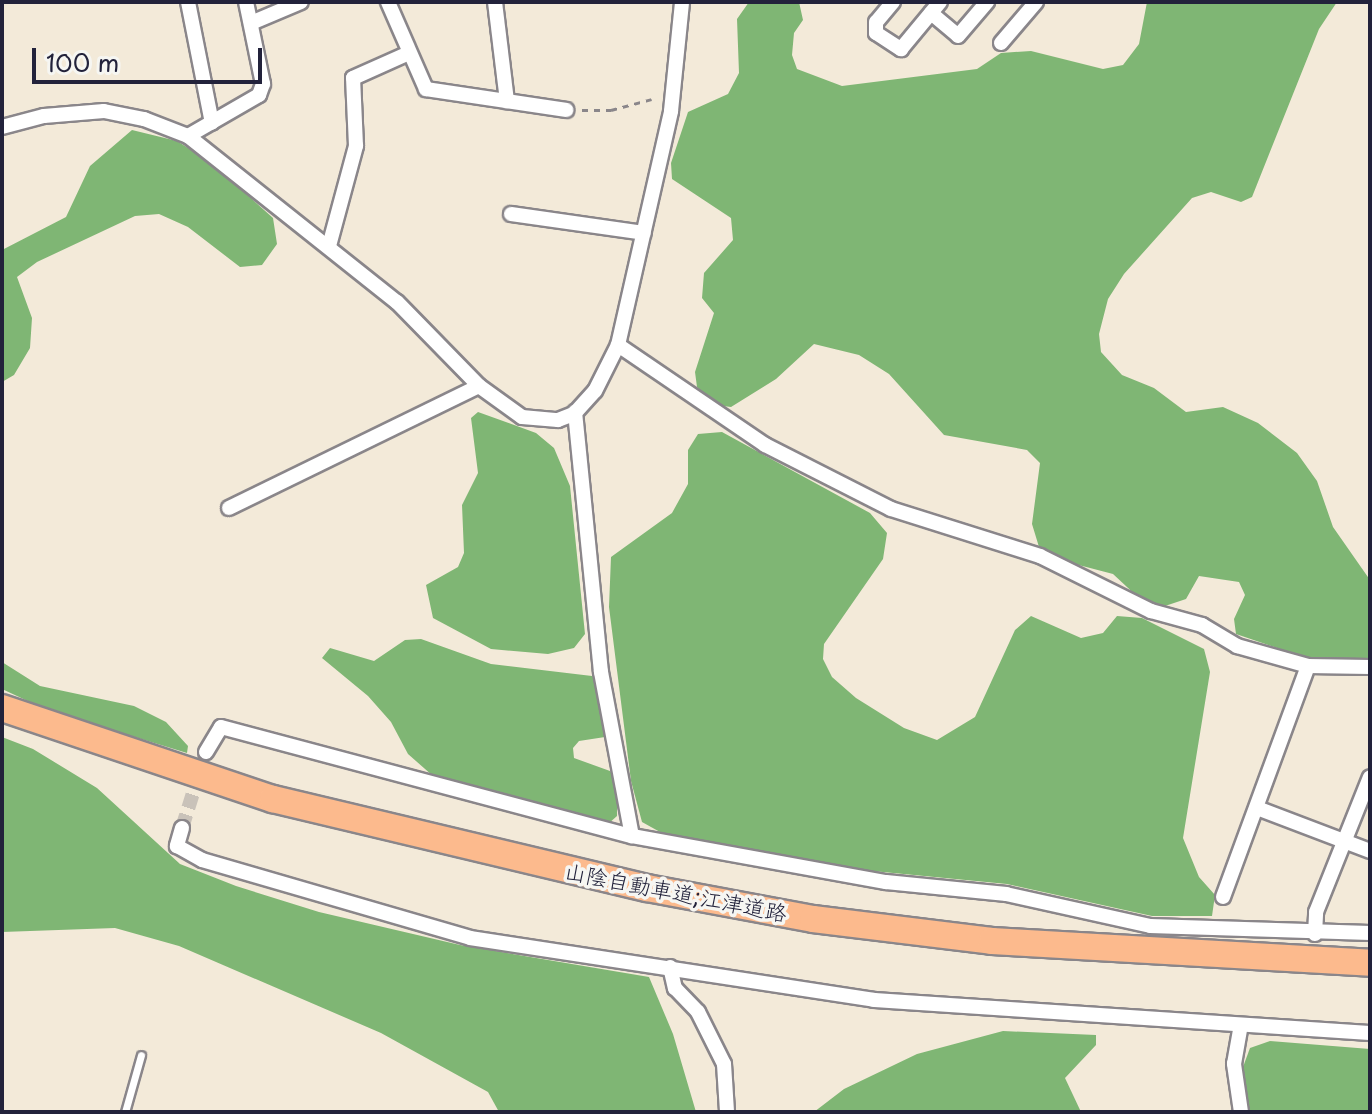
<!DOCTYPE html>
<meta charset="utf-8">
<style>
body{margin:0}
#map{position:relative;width:1372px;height:1114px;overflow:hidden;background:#f3ead9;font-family:"Playpen Sans","Klee One",sans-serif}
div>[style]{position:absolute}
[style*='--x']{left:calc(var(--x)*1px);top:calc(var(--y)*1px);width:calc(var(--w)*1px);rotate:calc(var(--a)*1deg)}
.forest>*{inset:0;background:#7fb674}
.minor-tunnel>*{height:14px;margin-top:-7px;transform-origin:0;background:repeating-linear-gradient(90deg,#c9c2b9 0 14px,transparent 0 21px)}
.path>*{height:3px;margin-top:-1.5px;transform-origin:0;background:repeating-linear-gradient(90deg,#8a868a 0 6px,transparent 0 12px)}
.roads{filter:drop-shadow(2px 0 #8a868a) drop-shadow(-2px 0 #8a868a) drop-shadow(0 2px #8a868a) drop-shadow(0 -2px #8a868a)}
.service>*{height:7px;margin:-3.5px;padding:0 3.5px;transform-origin:3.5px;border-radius:3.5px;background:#fff}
.minor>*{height:14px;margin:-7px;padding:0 7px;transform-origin:7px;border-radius:7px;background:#fff}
.motorway>*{height:26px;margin:-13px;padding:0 13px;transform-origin:13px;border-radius:13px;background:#fcba8d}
span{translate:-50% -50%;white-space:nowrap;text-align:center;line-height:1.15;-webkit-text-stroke:7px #f6f6f2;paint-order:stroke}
.street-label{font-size:22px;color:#22223b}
.frame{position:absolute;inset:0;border:4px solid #22223b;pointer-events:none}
.scale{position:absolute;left:32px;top:48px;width:230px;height:36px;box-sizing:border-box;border:4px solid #22223b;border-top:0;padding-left:10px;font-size:24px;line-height:28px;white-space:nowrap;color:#22223b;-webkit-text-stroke:6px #f6f6f2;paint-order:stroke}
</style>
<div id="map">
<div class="forest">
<div style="clip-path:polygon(749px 2px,799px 2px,803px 20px,794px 33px,792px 55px,797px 69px,842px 86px,977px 69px,1001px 53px,1031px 51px,1103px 69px,1123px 65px,1139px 44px,1147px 2px,1337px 2px,1319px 29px,1252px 197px,1241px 202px,1211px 192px,1192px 198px,1124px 274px,1108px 299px,1099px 334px,1101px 352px,1122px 375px,1154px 388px,1186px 412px,1223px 407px,1258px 423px,1297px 453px,1317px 481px,1333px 527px,1370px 580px,1370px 660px,1304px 657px,1236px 634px,1234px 619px,1245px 595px,1239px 582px,1199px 576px,1186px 599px,1165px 606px,1141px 600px,1113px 574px,1071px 563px,1039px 547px,1032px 524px,1040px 463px,1027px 450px,944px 435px,889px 374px,859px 355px,814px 344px,776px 379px,731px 407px,715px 405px,697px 387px,695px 372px,714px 313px,702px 298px,704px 273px,733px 240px,731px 218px,672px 179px,671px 163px,688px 112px,728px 94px,739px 73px,737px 19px)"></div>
<div style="clip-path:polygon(132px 130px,177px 141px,213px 164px,273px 218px,277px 244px,262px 265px,240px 267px,188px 227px,159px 214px,135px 216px,37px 262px,17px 277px,32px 318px,30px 348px,14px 375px,2px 382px,2px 250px,66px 217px,90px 166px)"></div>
<div style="clip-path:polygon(478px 412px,536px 433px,554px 448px,570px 486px,585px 634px,574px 648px,548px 654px,491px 649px,433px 618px,426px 585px,458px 567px,464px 553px,462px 505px,478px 473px,471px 418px)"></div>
<div style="clip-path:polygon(722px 432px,870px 513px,887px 533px,883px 559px,824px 644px,823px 659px,832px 677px,856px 698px,904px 728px,937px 740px,975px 717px,1015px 630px,1031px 616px,1081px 638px,1103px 633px,1117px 616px,1142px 618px,1204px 649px,1210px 672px,1183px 838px,1199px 877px,1215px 895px,1212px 916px,1152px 916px,1007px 884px,852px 869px,669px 837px,642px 822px,631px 781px,609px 607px,611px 557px,672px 513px,688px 484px,688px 450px,698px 434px)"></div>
<div style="clip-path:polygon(421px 639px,491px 664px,592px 676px,599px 687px,605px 737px,579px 741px,573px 748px,574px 758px,610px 771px,617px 781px,617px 816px,608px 824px,433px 776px,408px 754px,391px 722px,368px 696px,322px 658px,330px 648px,374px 661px,405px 640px)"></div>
<div style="clip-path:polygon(2px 662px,40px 686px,134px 706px,166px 722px,188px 746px,187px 753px,47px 710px,2px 689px)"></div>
<div style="clip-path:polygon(2px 737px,33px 749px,97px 788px,180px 864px,236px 886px,319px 912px,460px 945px,649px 977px,673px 1034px,696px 1112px,499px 1112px,488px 1092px,381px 1033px,179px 946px,115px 928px,2px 932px)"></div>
<div style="clip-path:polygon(1003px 1031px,1096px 1035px,1096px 1045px,1065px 1078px,1081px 1112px,814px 1112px,844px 1089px,917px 1054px)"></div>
<div style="clip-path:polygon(1270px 1041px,1370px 1049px,1370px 1112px,1247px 1112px,1243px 1067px,1250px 1048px)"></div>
</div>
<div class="minor-tunnel">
<div style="--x:182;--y:828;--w:80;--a:-72.5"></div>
</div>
<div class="path">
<div style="--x:582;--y:110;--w:29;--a:0"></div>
<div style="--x:611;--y:110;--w:42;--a:-15"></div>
</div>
<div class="roads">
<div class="service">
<div style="--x:125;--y:1112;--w:59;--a:-74.3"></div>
</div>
<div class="minor">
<div style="--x:188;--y:2;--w:123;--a:78.8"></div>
<div style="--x:388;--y:2;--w:95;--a:66.4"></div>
<div style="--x:426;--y:89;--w:142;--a:8.5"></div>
<div style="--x:495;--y:2;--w:100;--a:83.1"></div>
<div style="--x:893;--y:2;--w:26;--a:130"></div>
<div style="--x:876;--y:22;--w:11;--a:90"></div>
<div style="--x:876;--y:33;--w:30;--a:33"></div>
<div style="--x:901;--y:49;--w:61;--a:-50.3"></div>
<div style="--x:931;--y:13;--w:35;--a:40"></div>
<div style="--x:958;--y:36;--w:45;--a:-49.5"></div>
<div style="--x:251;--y:23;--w:54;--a:-22.8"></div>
<div style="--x:1001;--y:43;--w:54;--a:-49.5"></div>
<div style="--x:2;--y:127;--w:43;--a:-14.7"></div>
<div style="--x:44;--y:116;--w:60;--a:-4.8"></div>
<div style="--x:104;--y:111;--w:41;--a:11.3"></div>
<div style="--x:144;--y:119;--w:47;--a:21.1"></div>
<div style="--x:188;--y:136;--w:267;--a:38.5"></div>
<div style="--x:397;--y:302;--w:117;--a:45.7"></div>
<div style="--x:479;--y:386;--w:53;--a:35.8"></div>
<div style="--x:522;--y:417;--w:36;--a:5"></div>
<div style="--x:558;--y:420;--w:17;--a:-21"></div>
<div style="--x:574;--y:414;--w:31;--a:-48"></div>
<div style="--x:595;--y:391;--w:51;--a:-63.4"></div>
<div style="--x:618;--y:345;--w:240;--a:-77.2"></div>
<div style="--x:671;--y:111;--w:110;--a:-84.2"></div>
<div style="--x:188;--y:136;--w:82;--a:-30"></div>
<div style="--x:259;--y:95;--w:12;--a:-70"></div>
<div style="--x:263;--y:84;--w:84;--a:-101.7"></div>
<div style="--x:511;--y:214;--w:134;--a:8.1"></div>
<div style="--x:329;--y:246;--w:104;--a:-74.9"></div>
<div style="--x:356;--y:146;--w:68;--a:-92.5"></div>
<div style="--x:353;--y:78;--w:61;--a:-24.1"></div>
<div style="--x:618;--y:345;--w:178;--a:34.2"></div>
<div style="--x:765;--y:445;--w:141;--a:26.9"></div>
<div style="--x:891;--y:509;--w:156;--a:17.5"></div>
<div style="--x:1040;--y:556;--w:124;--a:26.4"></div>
<div style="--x:1151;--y:611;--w:53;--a:15.4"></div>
<div style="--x:1202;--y:625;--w:41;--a:31"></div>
<div style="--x:1237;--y:646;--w:74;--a:15.7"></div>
<div style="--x:1308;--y:666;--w:62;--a:0.9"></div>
<div style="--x:575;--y:412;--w:261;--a:84.3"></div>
<div style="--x:601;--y:672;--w:167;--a:79.3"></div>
<div style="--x:229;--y:508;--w:278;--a:-26"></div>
<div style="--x:206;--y:752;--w:29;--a:-59"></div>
<div style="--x:221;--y:727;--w:425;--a:14.9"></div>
<div style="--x:632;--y:836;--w:258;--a:10.3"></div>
<div style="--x:886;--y:882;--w:121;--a:5.7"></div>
<div style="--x:1006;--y:894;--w:148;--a:12.5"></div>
<div style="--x:1150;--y:926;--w:220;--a:1.8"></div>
<div style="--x:1257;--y:808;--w:121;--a:20.8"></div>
<div style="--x:182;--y:828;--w:19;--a:106"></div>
<div style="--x:177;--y:846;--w:29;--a:29"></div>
<div style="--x:202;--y:860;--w:279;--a:16.2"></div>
<div style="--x:470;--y:938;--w:409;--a:8.7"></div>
<div style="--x:874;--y:1000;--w:497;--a:3.8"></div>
<div style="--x:1223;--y:897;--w:246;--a:-69.8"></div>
<div style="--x:1315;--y:934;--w:22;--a:-87"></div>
<div style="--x:1316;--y:912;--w:145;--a:-68.2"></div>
<div style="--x:670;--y:967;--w:22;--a:77"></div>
<div style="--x:675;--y:988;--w:33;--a:46"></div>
<div style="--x:698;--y:1012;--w:58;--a:63.4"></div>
<div style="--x:724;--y:1064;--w:48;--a:86.4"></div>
<div style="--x:1241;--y:1112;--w:49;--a:-98.3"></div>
<div style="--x:1234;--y:1064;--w:39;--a:-80"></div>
</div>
<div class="motorway">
<div style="--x:2;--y:708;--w:286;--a:18.6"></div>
<div style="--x:273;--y:799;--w:384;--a:13.4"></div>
<div style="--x:647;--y:888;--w:169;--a:10.6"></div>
<div style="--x:813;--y:919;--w:180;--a:7"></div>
<div style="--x:992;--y:941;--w:379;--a:3.3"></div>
</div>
</div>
<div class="street-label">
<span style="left:676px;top:891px;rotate:11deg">山陰自動車道;江津道路</span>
</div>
<div class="frame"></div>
<div class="scale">100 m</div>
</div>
